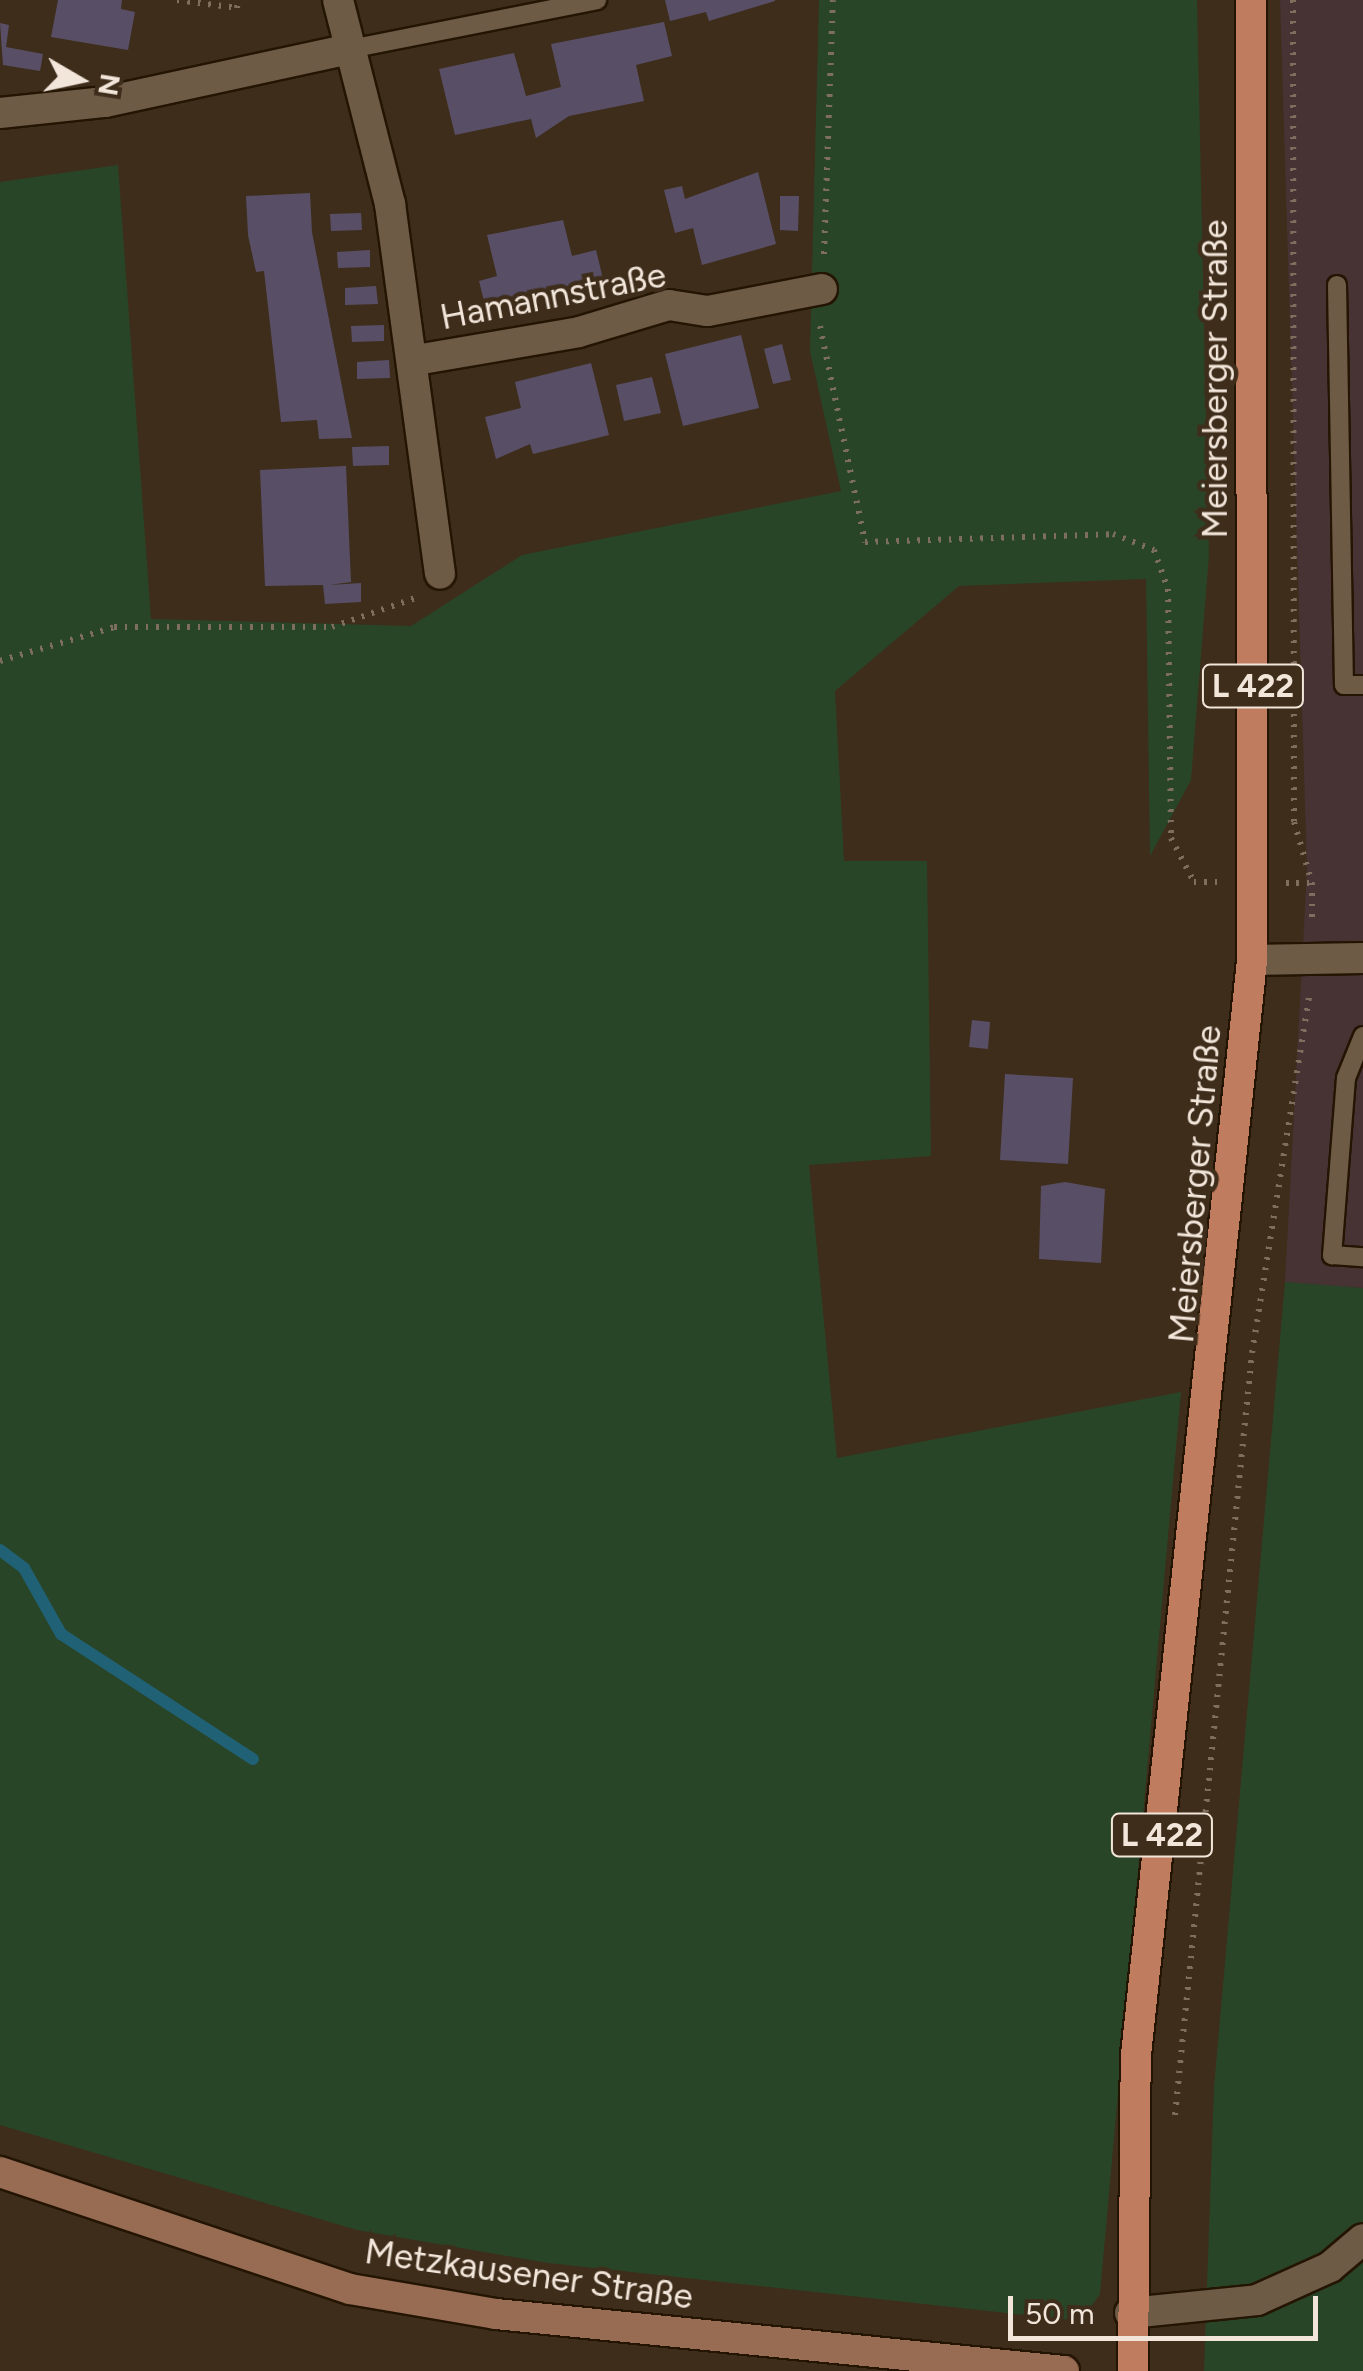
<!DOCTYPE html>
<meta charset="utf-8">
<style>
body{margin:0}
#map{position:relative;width:1363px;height:2371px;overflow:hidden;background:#3e2d1a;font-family:Figtree,sans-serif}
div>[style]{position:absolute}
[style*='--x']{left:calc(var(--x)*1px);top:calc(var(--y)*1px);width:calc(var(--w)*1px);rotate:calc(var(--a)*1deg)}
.industrial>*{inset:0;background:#473234}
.green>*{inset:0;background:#294528}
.stream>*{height:12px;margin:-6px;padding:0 6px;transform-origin:6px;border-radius:6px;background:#206176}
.building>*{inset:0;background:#584f67}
.path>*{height:6px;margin-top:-3px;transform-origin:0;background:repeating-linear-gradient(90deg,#7d6e5d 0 2.5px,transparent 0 10.5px)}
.roads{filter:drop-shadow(2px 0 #241503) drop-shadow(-2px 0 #241503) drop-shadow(0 2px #241503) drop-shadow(0 -2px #241503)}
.lane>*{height:18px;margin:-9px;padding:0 9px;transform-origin:9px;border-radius:9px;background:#6e5b46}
.street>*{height:30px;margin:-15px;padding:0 15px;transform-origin:15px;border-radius:15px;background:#6e5b46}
.secondary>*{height:30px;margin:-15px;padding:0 15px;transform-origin:15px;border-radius:15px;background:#976c52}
.primary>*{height:30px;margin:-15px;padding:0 15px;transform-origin:15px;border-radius:15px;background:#c07c5e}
span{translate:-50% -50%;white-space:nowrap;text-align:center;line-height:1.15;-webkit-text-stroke:9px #3e2d1a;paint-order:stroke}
.shield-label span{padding:2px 8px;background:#3e2d1a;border:2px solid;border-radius:8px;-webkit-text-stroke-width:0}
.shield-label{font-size:32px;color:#f2e6db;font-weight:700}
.street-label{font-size:35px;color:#f2e6db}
.north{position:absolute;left:30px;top:30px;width:100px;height:100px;-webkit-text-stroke:8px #3e2d1a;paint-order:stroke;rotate:99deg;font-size:28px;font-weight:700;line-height:40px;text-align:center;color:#f2e6db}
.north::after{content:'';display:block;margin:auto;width:35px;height:45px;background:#f2e6db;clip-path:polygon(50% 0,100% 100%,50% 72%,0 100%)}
.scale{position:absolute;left:1008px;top:2296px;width:310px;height:45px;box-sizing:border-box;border:5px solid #f2e6db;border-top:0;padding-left:12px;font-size:30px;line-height:35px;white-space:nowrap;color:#f2e6db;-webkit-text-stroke:8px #3e2d1a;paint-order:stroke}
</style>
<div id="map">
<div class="industrial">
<div style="clip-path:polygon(1280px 0,1363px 0,1363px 1288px,1285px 1282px,1307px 870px)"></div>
</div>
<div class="green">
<div style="clip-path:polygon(819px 0,1197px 0,1209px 555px,1191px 780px,1150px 856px,1146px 579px,959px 586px,835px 691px,844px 861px,927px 861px,931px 1156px,809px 1165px,837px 1458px,1181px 1392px,1100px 2294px,1081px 2321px,548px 2263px,357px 2230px,0 2125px,0 182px,118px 165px,151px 619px,411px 626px,522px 555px,841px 491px,810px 351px)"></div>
<div style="clip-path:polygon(1285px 1282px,1363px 1288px,1363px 2371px,1204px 2371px,1214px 2087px)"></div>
</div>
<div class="stream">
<div style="--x:0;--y:1550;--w:30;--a:37"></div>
<div style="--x:24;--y:1568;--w:76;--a:60.7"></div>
<div style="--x:61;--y:1634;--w:229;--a:33.1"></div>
</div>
<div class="building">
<div style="clip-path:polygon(58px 0,122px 0,121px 9px,135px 12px,128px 50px,51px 37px)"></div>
<div style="clip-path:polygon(665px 0,775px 0,775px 1px,709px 21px,706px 12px,670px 21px)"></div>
<div style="clip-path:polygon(664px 22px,672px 56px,636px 65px,644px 101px,569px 116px,536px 138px,531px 119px,455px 135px,439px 69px,514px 53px,526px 96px,561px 87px,551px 44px)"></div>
<div style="clip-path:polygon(0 23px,9px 25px,6px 47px,43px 54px,40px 71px,3px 65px)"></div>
<div style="clip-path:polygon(758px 172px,776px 244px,702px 265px,693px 228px,675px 233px,664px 190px,682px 186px,685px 199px)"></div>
<div style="clip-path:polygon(310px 193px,312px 232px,352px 438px,319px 439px,317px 420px,281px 422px,264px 271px,256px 272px,248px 235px,246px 196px)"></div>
<div style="clip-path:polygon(780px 196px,799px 196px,798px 231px,780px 230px)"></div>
<div style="clip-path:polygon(361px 213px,362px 230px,331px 231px,330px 214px)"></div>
<div style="clip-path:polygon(563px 220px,572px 256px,596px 250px,605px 287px,542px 295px,488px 317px,479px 281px,497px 276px,487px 235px)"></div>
<div style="clip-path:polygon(370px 250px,370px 267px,338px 268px,337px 252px)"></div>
<div style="clip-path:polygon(376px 286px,378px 304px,345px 305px,345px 288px)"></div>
<div style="clip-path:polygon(384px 325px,384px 341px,352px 342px,351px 326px)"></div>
<div style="clip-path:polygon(741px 335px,759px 408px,683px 426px,665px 354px)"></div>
<div style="clip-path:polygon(782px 344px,791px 380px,773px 384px,764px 349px)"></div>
<div style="clip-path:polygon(389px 360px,390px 378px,357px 379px,357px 362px)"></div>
<div style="clip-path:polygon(591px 363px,609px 435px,533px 454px,530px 444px,496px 459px,485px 417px,521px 408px,515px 382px)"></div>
<div style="clip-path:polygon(652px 377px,661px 413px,624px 421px,616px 385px)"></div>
<div style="clip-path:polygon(389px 446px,389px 465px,353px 466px,352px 447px)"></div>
<div style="clip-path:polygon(346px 466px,351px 582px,329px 585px,361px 583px,361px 602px,325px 604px,323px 585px,265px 586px,260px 470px)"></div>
<div style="clip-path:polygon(972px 1020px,990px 1022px,988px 1049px,969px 1047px)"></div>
<div style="clip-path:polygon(1005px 1074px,1073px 1078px,1068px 1164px,1000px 1160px)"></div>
<div style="clip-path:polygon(1065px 1182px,1105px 1189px,1101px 1263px,1039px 1259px,1041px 1186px)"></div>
</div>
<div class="path">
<div style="--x:177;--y:0;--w:61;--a:7.6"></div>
<div style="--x:237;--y:8;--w:8;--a:-83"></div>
<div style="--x:1293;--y:0;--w:822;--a:89.93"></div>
<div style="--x:1294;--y:822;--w:64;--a:73.6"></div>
<div style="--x:1312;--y:883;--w:41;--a:90"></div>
<div style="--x:824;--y:254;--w:254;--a:-88"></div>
<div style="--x:820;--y:326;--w:221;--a:78.2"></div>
<div style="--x:865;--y:542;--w:248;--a:-1.8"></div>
<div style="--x:1113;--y:534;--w:44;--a:21.3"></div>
<div style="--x:1154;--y:550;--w:41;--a:70.3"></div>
<div style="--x:1168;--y:589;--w:249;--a:89.3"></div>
<div style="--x:1171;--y:838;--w:50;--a:62.4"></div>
<div style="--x:1194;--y:882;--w:25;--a:0"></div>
<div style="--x:0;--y:661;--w:119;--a:-16.6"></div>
<div style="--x:114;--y:627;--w:218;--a:0"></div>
<div style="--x:332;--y:627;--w:91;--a:-19.2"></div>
<div style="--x:1286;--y:883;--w:26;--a:0"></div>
<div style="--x:1175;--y:2115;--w:766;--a:-84.23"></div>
<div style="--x:1252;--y:1353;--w:367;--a:-80.9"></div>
</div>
<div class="roads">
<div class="lane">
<div style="--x:350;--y:49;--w:252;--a:-11.2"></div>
<div style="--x:1337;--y:285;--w:400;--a:89"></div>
<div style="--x:1344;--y:685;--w:19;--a:0"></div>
<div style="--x:1363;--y:1036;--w:45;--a:112"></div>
<div style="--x:1346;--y:1078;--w:178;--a:94.5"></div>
<div style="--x:1332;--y:1255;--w:31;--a:4"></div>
</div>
<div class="street">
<div style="--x:338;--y:0;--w:211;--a:75.7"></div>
<div style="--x:390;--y:204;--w:373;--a:82.3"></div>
<div style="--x:0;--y:113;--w:106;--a:-6"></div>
<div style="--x:105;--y:102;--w:251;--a:-12.2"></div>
<div style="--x:416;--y:360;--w:165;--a:-9.7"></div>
<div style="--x:579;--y:332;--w:94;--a:-16.7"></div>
<div style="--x:669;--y:305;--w:39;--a:9"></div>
<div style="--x:708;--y:311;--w:116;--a:-10.9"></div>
<div style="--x:1252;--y:960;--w:111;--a:-1"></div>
<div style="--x:1130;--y:2313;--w:128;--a:-5.8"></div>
<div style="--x:1257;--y:2300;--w:80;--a:-24.3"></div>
<div style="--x:1330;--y:2267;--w:43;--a:-40.3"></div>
</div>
<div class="secondary">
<div style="--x:0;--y:2172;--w:369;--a:18.5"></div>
<div style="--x:350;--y:2289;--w:148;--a:9.7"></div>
<div style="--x:496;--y:2314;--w:571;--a:5.73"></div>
</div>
<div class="primary">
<div style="--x:1133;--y:2371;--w:316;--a:-89.5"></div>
<div style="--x:1136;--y:2055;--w:1101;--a:-83.95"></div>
<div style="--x:1252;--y:960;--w:960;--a:-90.06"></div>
</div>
</div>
<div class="shield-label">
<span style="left:1253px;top:686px">L 422</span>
<span style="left:1162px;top:1835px">L 422</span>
</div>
<div class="street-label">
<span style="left:553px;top:296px;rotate:-11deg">Hamannstraße</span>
<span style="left:1215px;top:379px;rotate:-90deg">Meiersberger Straße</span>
<span style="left:1195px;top:1184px;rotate:-85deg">Meiersberger Straße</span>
<span style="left:529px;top:2274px;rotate:8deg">Metzkausener Straße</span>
</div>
<div class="north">N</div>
<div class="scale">50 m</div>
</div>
